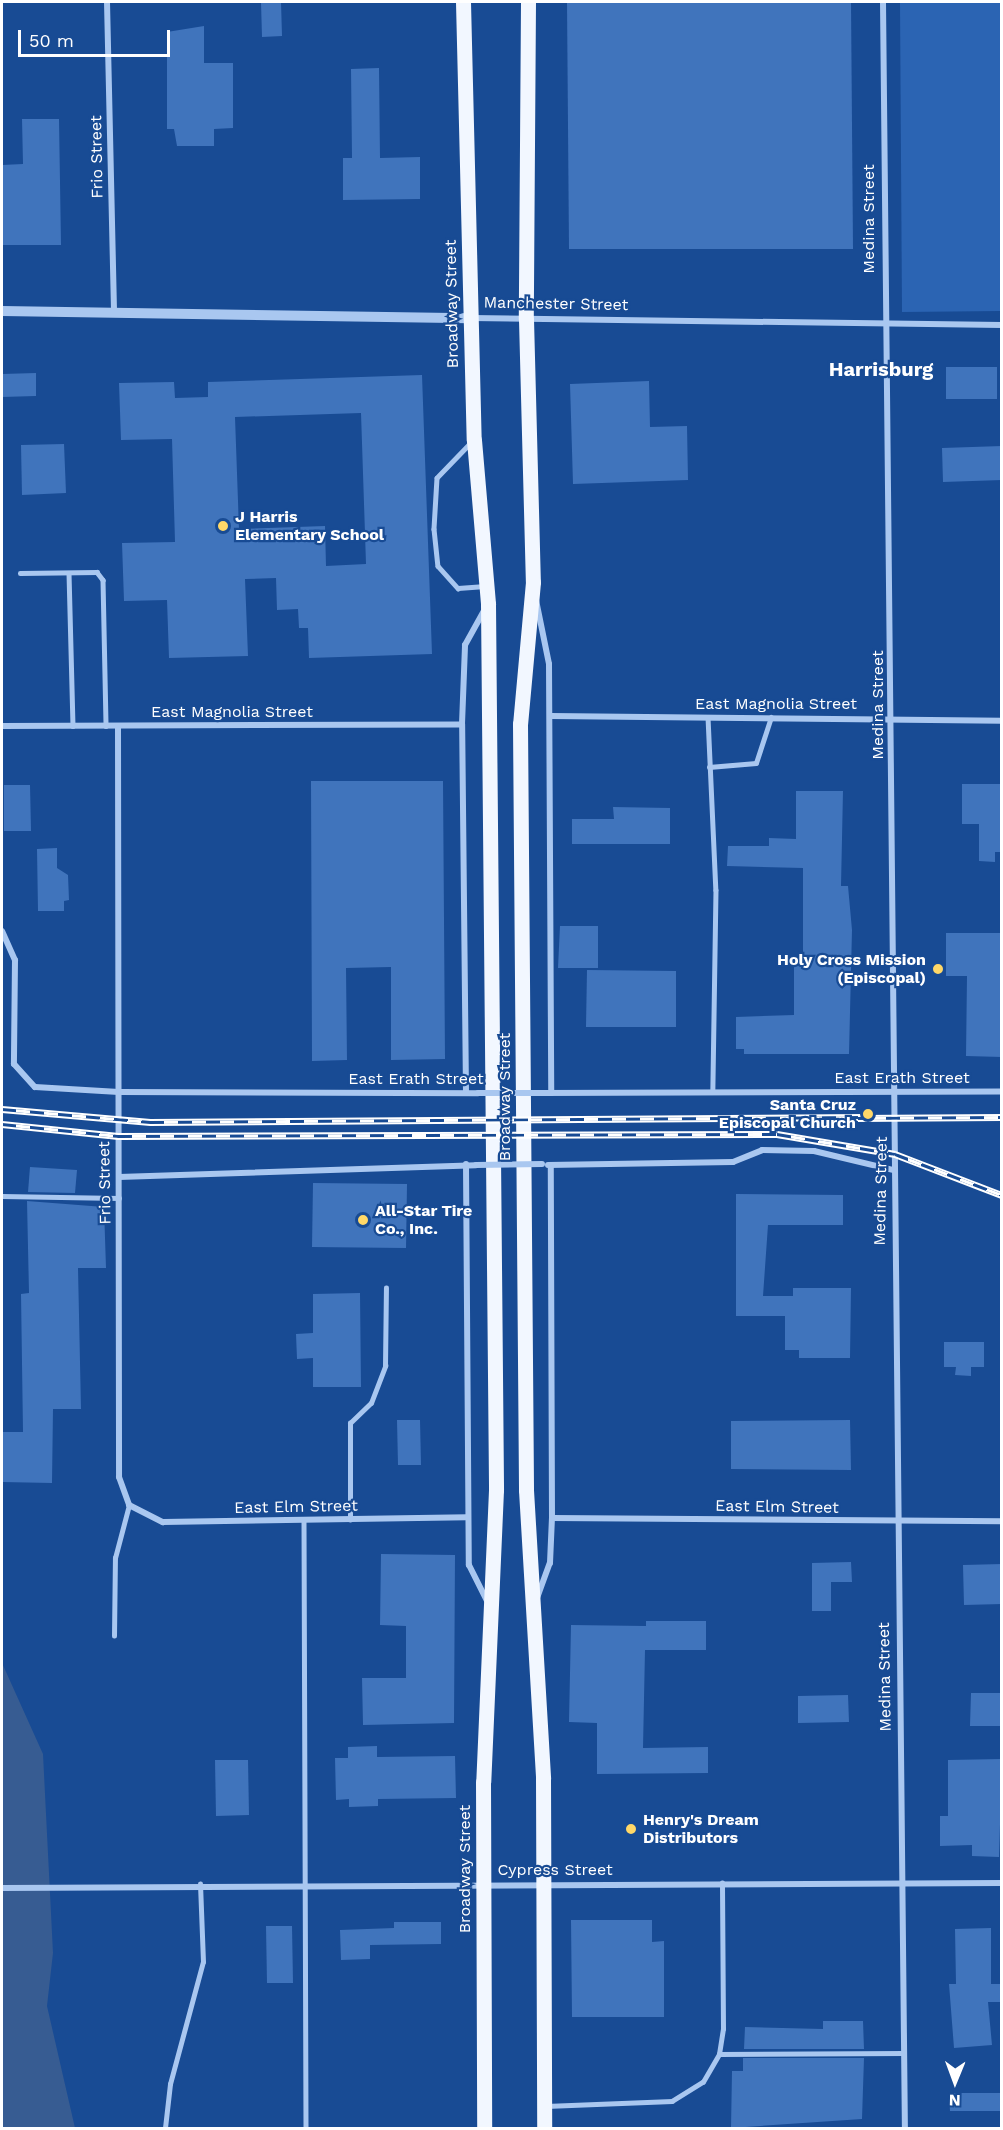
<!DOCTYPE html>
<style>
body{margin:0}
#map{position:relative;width:1003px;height:2130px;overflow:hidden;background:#184b94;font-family:"Work Sans",sans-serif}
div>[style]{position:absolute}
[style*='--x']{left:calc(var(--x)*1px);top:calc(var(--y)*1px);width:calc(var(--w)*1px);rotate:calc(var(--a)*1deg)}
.green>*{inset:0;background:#2b64b3}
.water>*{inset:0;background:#375c92}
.building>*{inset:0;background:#4074bc}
.service>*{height:4.5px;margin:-2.25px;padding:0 2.25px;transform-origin:2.25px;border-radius:2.25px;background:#a9c7f0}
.minor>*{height:6px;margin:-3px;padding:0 3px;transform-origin:3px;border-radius:3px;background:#a9c7f0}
.tertiary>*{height:10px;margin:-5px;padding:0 5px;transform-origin:5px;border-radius:5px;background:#a9c7f0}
.primary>*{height:15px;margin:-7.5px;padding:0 7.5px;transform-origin:7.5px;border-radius:7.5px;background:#f2f7ff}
.rail>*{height:7px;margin-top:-3.5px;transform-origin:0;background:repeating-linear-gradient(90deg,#184b94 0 14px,#fff 0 28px);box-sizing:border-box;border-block:2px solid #fff}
.minor-bridge>*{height:6px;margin:-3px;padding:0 3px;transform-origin:3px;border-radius:3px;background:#a9c7f0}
.dots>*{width:16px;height:16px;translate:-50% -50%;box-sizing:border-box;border:3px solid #184b94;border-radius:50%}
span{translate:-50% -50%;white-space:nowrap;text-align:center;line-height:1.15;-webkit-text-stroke:4.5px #184b94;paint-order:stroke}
.street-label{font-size:16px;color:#fff}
.poi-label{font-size:16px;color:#fff;font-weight:700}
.left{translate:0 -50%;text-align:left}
.right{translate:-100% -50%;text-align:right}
.quarter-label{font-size:20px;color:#fff;font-weight:700}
.frame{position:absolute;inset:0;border:3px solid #fff;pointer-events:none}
.north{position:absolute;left:925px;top:2052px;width:60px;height:60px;-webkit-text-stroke:4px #184b94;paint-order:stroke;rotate:181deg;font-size:16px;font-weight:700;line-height:24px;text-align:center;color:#fff}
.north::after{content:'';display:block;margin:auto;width:21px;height:27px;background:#fff;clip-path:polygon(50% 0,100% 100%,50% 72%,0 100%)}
.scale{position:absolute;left:18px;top:30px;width:152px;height:27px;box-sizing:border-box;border:3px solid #fff;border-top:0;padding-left:8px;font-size:18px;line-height:21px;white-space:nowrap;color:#fff;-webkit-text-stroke:4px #184b94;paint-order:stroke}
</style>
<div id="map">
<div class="green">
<div style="clip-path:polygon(900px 2px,1001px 2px,1001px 311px,902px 312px)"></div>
</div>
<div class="water">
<div style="clip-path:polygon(2px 1663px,43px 1754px,53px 1953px,47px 2006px,75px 2128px,2px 2128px)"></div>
</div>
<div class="building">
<div style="clip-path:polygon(261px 2px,281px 2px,282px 36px,262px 37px)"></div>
<div style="clip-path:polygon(567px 2px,851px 2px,853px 249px,569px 249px)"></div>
<div style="clip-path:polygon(204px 26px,204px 63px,233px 63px,233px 128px,214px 129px,214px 146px,177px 146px,174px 129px,167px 129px,167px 32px)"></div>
<div style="clip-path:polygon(379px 68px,380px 158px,420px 157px,420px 199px,343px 200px,343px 158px,352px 158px,351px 69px)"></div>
<div style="clip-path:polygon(22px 119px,59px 119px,61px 245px,2px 245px,2px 165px,23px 164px)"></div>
<div style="clip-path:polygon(946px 367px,997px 367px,997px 399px,946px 399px)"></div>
<div style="clip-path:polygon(36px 373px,36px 396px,2px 397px,2px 374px)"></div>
<div style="clip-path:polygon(evenodd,422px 375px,432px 654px,309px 658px,308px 628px,299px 628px,298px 609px,277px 610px,276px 578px,245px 579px,248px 656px,169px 658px,167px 600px,124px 601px,122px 543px,175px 542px,172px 439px,121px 440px,119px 383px,174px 382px,175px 398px,208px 397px,208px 382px,422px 375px,361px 413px,366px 564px,326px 566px,325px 526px,239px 529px,235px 417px,361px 413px)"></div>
<div style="clip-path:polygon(649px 381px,650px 427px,687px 426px,688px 480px,573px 484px,570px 384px)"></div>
<div style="clip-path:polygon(64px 444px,66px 493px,22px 495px,21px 445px)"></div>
<div style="clip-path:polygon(1002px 446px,1002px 480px,943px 482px,942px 448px)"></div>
<div style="clip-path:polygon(311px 781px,443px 781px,445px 1059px,391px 1060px,391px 967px,346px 968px,347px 1060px,312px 1061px)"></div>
<div style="clip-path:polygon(962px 784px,1002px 784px,1002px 852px,995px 852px,995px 862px,979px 861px,979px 824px,962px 824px)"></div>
<div style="clip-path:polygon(4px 785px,30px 785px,31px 831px,4px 831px)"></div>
<div style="clip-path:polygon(796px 791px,843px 791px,841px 886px,848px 886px,852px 930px,849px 1054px,744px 1054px,744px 1049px,736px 1049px,736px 1017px,794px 1015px,794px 961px,803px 961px,803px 868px,727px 866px,728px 846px,769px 846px,769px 838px,796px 839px)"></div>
<div style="clip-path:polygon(613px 807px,670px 808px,670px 844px,572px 844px,572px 819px,614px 819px)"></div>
<div style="clip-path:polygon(57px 848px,57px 868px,68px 875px,69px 900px,64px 901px,64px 911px,38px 911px,37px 849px)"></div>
<div style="clip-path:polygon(560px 926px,598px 926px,598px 968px,558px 968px)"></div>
<div style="clip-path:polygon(946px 933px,1002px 933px,1002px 1057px,966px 1056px,967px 976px,946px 976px)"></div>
<div style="clip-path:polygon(587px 970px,676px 971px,676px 1027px,586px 1027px)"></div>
<div style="clip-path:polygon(30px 1167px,77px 1170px,75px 1193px,28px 1192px)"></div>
<div style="clip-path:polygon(313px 1183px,407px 1184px,406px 1248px,312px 1247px)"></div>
<div style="clip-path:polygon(736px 1194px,843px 1195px,843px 1225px,768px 1225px,763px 1296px,793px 1296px,793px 1288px,851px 1288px,850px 1358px,799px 1358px,799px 1350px,785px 1350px,785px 1316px,736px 1316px)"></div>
<div style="clip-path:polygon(27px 1201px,104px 1207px,106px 1268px,78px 1268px,81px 1409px,53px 1409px,52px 1483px,2px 1482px,2px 1432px,23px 1432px,21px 1294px,29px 1293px)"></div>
<div style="clip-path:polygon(360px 1293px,361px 1387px,313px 1387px,313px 1358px,297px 1359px,296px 1334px,313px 1333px,313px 1294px)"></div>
<div style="clip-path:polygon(944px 1342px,984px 1342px,984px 1367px,971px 1367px,971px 1376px,955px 1375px,956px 1367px,944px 1367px)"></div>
<div style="clip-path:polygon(397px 1420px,420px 1420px,421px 1465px,398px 1465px)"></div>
<div style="clip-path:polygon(850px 1420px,851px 1470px,731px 1469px,731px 1421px)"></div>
<div style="clip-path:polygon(381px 1554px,455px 1555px,454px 1723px,363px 1725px,362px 1678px,406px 1678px,406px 1626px,380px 1625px)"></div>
<div style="clip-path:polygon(851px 1562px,852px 1582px,831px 1582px,831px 1611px,812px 1611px,812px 1563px)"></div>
<div style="clip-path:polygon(1002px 1564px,1002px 1604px,964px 1605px,963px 1565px)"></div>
<div style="clip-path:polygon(646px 1621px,706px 1621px,706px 1650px,645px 1650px,643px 1748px,708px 1747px,708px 1773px,597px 1774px,597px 1723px,569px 1722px,571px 1625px,646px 1626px)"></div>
<div style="clip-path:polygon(971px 1693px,1002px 1693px,1002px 1726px,970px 1726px)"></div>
<div style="clip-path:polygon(848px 1695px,849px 1722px,798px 1723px,798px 1696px)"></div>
<div style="clip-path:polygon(377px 1746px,377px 1757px,455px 1756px,456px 1798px,378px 1799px,378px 1806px,349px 1807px,349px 1799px,336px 1800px,335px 1758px,348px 1758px,348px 1747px)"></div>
<div style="clip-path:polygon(1002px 1759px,999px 1857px,972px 1856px,972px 1845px,940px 1846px,940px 1816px,948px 1816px,948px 1760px)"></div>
<div style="clip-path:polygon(215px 1760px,248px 1760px,249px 1815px,216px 1816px)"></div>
<div style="clip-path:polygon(571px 1920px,652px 1920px,652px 1942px,664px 1941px,664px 2017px,572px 2017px)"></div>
<div style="clip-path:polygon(394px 1922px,441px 1922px,441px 1944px,370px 1945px,370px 1959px,341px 1960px,340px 1930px,394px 1928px)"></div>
<div style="clip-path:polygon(266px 1926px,292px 1926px,293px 1983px,267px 1983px)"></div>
<div style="clip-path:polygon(991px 1928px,991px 1984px,1002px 1984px,1002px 2002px,988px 2002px,992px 2045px,954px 2048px,949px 1984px,956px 1984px,955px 1929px)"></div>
<div style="clip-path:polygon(823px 2021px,863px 2021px,864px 2049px,744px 2049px,745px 2027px,823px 2029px)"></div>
<div style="clip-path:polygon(743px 2058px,864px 2058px,862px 2119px,731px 2128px,732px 2071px,743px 2071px)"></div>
<div style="clip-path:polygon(949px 2093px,1002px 2093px,1002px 2111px,950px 2111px)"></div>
</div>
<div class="service">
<div style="--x:470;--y:444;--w:47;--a:134.1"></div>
<div style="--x:437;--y:478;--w:51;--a:93.4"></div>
<div style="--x:434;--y:529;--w:37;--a:84"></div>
<div style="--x:438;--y:566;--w:30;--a:48"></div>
<div style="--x:458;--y:588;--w:27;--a:-4"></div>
<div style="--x:20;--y:573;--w:77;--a:-0.7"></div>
<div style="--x:97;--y:572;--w:10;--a:53"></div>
<div style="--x:103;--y:580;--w:146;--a:88.8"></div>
<div style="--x:69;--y:573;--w:153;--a:88.5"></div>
<div style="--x:708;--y:717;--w:173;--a:87.4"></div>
<div style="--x:716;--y:890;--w:201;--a:90.9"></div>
<div style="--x:709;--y:767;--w:47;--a:-4.9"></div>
<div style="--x:756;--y:763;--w:48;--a:-71.9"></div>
<div style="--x:2;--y:1196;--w:117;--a:1"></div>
<div style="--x:350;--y:1520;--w:97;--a:-90"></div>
<div style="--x:350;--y:1423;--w:29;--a:-44"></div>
<div style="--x:371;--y:1403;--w:40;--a:-69"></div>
<div style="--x:385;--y:1366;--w:78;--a:-89.3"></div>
<div style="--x:304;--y:1521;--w:607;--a:89.81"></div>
<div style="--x:114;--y:1636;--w:78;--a:-89.3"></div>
<div style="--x:115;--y:1558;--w:55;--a:-75.2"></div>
<div style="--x:719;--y:2054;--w:185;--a:-0.3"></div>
<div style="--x:546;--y:2106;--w:126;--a:-2.3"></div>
<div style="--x:672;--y:2101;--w:36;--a:-32"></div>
<div style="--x:703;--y:2082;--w:32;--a:-60"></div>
<div style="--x:719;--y:2054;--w:25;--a:-81"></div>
<div style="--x:723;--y:2029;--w:146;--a:-90.4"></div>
<div style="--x:165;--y:2128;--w:44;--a:-83.5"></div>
<div style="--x:170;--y:2084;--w:126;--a:-74.9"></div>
<div style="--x:203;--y:1962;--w:78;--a:-92.2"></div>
</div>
<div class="minor">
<div style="--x:107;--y:2;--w:309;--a:88.7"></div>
<div style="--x:883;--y:2;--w:2126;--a:89.41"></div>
<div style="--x:471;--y:318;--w:531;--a:0.76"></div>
<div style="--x:536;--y:600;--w:65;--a:78.5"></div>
<div style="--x:549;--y:664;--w:429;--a:89.7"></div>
<div style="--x:551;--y:716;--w:451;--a:0.6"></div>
<div style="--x:2;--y:726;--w:460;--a:-0.2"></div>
<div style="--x:118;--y:726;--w:751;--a:89.92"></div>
<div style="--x:119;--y:1477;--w:30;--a:70"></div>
<div style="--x:129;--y:1505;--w:38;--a:27"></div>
<div style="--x:163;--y:1522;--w:304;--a:-0.9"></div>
<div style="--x:2;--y:931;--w:32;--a:66"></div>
<div style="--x:15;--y:960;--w:104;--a:90.6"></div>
<div style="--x:14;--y:1064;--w:31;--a:48"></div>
<div style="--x:35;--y:1087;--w:84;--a:3.4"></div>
<div style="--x:119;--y:1092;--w:359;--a:0.2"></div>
<div style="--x:466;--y:1093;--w:369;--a:-90.6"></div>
<div style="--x:462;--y:724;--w:79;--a:-87.8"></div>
<div style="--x:465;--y:645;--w:38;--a:-61"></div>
<div style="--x:540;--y:1093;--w:462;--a:-0.2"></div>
<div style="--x:466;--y:1164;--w:401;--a:89.6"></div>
<div style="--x:469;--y:1565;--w:40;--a:63.4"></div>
<div style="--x:548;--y:1165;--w:185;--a:-0.9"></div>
<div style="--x:733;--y:1162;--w:31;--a:-22"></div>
<div style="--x:762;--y:1150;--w:52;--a:1.1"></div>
<div style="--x:814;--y:1151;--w:81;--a:13.5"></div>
<div style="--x:119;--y:1177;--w:357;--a:-1.9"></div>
<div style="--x:552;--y:1518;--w:450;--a:0.4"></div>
<div style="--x:537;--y:1598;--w:37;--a:-70"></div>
<div style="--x:550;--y:1563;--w:45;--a:-87.5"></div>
<div style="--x:552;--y:1518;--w:353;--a:-90.2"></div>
<div style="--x:2;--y:1888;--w:1000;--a:-0.29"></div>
</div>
<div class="tertiary">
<div style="--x:2;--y:311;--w:467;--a:0.9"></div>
</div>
<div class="primary">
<div style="--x:463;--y:2;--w:438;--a:88.6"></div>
<div style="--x:474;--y:440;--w:165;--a:85.1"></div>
<div style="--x:488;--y:604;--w:886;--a:89.48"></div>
<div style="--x:496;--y:1490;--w:292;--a:92.5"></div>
<div style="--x:483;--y:1782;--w:346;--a:89.8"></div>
<div style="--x:528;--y:2;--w:317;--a:90.4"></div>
<div style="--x:526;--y:319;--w:263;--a:88.5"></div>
<div style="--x:533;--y:582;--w:143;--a:95.2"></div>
<div style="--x:520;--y:724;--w:766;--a:89.55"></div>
<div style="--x:526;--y:1490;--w:289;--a:86.6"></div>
<div style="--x:543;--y:1779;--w:349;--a:89.8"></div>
</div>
<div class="rail">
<div style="--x:2;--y:1109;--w:149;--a:5"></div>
<div style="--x:150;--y:1122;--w:714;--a:-0.4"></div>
<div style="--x:858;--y:1118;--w:144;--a:-0.4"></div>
<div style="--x:2;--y:1124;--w:117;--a:5.9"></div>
<div style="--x:118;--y:1136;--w:659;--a:-0.17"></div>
<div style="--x:777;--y:1134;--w:120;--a:9.6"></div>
<div style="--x:895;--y:1154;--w:115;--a:21"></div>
</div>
<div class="minor-bridge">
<div style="--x:478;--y:1093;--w:62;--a:0"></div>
<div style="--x:476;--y:1165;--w:66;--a:-0.9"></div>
</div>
<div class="dots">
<div style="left:223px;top:526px;background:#ffd868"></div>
<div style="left:938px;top:969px;background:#ffd868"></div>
<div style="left:868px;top:1114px;background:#ffd868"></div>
<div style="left:363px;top:1220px;background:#ffd868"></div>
<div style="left:631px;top:1829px;background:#ffd868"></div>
</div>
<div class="street-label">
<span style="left:97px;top:157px;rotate:-91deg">Frio Street</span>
<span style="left:869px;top:219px;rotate:-90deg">Medina Street</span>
<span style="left:452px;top:304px;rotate:-91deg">Broadway Street</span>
<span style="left:556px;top:304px;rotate:1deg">Manchester Street</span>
<span style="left:776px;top:704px">East Magnolia Street</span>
<span style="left:878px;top:705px;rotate:-90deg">Medina Street</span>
<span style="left:232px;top:712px">East Magnolia Street</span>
<span style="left:902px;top:1078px">East Erath Street</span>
<span style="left:416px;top:1079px">East Erath Street</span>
<span style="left:505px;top:1097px;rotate:-90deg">Broadway Street</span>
<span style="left:105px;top:1183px;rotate:-91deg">Frio Street</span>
<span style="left:881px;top:1191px;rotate:-89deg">Medina Street</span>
<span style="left:296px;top:1507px;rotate:-1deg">East Elm Street</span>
<span style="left:777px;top:1507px;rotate:1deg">East Elm Street</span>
<span style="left:885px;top:1677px;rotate:-91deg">Medina Street</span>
<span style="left:465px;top:1869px;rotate:-90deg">Broadway Street</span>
<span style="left:555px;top:1870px">Cypress Street</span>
</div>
<div class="poi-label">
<span class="left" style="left:235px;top:526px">J Harris<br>Elementary School</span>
<span class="right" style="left:926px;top:969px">Holy Cross Mission<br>(Episcopal)</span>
<span class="right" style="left:856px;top:1114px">Santa Cruz<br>Episcopal Church</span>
<span class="left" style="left:375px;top:1220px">All-Star Tire<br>Co., Inc.</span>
<span class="left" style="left:643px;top:1829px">Henry's Dream<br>Distributors</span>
</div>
<div class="quarter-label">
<span style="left:881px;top:369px">Harrisburg</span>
</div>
<div class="frame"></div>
<div class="north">N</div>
<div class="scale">50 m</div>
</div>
